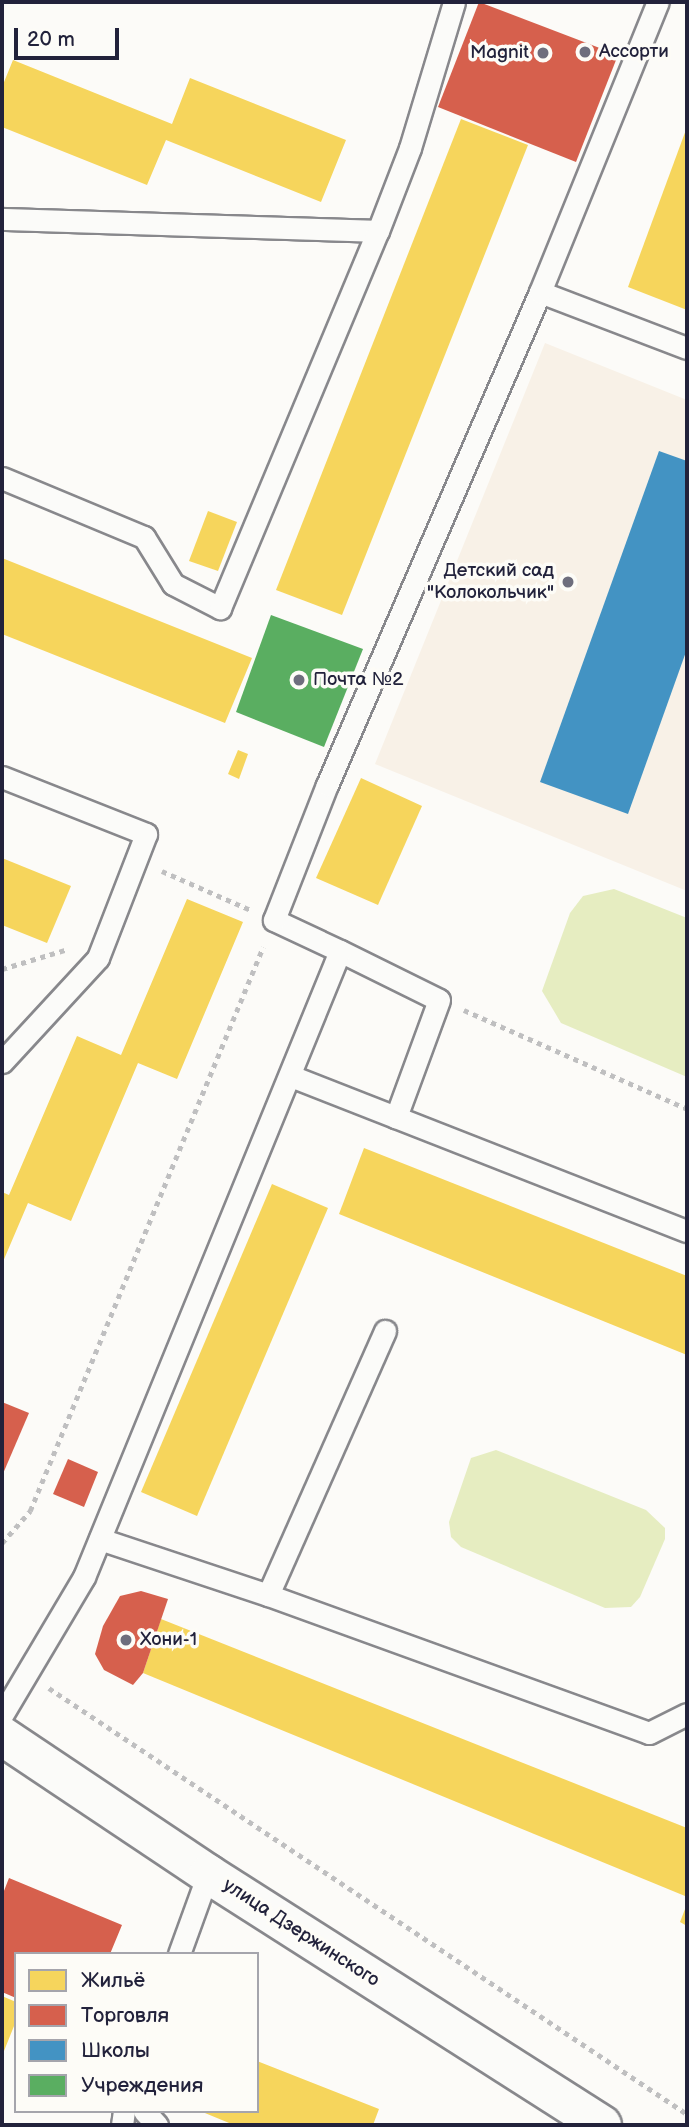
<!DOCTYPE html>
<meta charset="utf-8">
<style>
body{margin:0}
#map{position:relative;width:689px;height:2127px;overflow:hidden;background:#fcfbf8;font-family:"Balsamiq Sans",sans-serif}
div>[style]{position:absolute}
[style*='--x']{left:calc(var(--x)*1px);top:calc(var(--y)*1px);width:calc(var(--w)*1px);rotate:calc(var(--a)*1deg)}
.built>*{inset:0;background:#f8f1e7}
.green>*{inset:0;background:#e6edc1}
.homes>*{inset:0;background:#f6d55c}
.shops>*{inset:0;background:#d6604d}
.schools>*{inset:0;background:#4393c3}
.public>*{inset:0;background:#5aae61}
.path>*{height:4.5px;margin-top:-2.25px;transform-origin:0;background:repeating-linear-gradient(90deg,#bfbfc0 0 5px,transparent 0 10px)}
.roads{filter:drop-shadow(2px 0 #88888c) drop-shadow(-2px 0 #88888c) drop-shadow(0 2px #88888c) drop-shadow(0 -2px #88888c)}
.service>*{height:21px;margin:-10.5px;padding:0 10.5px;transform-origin:10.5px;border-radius:10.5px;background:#fbfbf9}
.minor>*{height:38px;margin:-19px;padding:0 19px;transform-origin:19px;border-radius:19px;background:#fbfbf9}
.dots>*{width:19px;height:19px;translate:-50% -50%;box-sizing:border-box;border:4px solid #fdfcf7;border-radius:50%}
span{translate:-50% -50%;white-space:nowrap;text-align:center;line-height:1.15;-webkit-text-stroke:7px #fdfcf7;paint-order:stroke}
.poi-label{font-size:19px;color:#22223b}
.left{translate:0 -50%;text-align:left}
.right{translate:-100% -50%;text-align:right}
.street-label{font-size:19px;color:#22223b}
.frame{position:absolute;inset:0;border:4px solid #22223b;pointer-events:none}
.legend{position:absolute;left:14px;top:1952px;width:245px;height:161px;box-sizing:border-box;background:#fdfcf7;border:2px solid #a5a5ac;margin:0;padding:9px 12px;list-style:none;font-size:21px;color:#22223b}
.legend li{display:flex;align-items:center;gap:14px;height:35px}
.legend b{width:35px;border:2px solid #a5a5ac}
.scale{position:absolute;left:14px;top:28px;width:105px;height:32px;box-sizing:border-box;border:4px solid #22223b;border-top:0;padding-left:9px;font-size:21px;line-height:24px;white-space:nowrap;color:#22223b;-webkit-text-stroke:5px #fdfcf7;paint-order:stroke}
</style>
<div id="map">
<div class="built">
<div style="clip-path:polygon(545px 343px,687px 400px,687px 891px,375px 764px)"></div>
</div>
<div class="green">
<div style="clip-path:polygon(614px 889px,687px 918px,687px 1077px,561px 1023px,542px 991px,570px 913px,583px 896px)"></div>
<div style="clip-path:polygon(496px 1450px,646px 1510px,665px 1528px,665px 1539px,640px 1597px,631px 1607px,605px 1608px,461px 1547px,451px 1537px,449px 1522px,471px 1458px)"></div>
</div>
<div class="homes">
<div style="clip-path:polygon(13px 60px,172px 124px,190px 78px,346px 140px,321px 202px,166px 140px,147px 185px,2px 127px,2px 87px)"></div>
<div style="clip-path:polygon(461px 119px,528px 145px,342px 615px,276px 590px)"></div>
<div style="clip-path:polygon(687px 127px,687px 310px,628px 287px)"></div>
<div style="clip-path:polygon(208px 511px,237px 522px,218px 571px,189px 561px)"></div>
<div style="clip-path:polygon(2px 558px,252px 658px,225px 723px,2px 634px)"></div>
<div style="clip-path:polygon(238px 750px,248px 754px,239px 779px,228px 774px)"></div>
<div style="clip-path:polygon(361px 778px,422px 806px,378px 905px,316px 878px)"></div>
<div style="clip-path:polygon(2px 858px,71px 886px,47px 943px,2px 925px)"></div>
<div style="clip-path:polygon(187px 899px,243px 922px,177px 1079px,138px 1063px,71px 1221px,28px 1203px,2px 1264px,2px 1192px,9px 1195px,77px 1036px,121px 1055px)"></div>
<div style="clip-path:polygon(364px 1148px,687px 1276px,687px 1355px,339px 1214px)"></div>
<div style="clip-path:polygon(272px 1184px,328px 1208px,197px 1516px,141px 1492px)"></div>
<div style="clip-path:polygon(161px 1619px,687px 1828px,685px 1896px,143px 1673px)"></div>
<div style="clip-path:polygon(687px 1904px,687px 1926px,680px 1922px)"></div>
<div style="clip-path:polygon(2px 1996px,16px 2002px,16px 2021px,2px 2056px)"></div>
<div style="clip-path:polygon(257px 2061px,379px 2109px,373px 2125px,234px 2125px,200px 2111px,257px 2111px)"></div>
</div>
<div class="shops">
<div style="clip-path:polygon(479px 2px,618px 55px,576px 162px,438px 107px)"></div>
<div style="clip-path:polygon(2px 1402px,29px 1413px,2px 1476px)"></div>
<div style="clip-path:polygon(68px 1459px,98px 1472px,84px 1507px,53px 1494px)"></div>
<div style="clip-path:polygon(141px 1591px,168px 1599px,143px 1673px,133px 1685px,104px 1670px,95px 1654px,103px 1626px,120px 1596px)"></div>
<div style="clip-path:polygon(9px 1878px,122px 1925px,110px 1954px,16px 1954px,16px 1998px,2px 1992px,2px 1896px)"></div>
</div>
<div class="schools">
<div style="clip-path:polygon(659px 451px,687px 461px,687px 649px,628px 814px,540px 782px)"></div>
</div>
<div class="public">
<div style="clip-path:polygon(271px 615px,363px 649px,324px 747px,236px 712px)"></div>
</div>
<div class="path">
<div style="--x:162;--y:871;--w:97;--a:23.7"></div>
<div style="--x:2;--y:969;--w:66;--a:-16.8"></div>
<div style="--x:464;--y:1010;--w:244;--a:23.9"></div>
<div style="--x:2;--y:1543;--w:43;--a:-48.8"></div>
<div style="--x:30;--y:1511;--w:610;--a:-67.55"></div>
<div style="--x:49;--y:1688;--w:767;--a:33.73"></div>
</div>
<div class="roads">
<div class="service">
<div style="--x:2;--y:219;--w:376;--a:1.8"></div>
<div style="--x:540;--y:292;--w:157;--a:20.9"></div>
<div style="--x:2;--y:478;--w:154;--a:22.6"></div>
<div style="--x:144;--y:537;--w:55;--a:58.3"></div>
<div style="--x:173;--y:584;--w:53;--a:27.1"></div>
<div style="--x:220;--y:608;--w:409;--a:-67.3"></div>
<div style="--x:378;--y:231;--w:89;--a:-68.9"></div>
<div style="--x:410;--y:148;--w:152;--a:-73.2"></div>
<div style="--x:2;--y:777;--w:155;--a:21.6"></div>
<div style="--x:146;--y:834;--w:133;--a:111.2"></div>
<div style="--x:98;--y:958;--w:142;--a:132.7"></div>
<div style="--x:340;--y:951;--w:110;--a:26.3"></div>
<div style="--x:439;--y:1000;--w:125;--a:110.2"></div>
<div style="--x:291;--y:1076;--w:425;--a:21.4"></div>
<div style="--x:100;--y:1539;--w:177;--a:18.4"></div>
<div style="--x:268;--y:1595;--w:405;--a:19.9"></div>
<div style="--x:649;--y:1733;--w:42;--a:-26.6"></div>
<div style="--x:268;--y:1595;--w:289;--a:-66.1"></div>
<div style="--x:2;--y:1715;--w:161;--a:-59.3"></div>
<div style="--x:84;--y:1577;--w:676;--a:-67.76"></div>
<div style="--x:340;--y:951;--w:73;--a:-154.8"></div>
<div style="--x:274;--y:920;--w:145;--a:-68.6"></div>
<div style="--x:327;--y:785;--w:537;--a:-66.63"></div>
<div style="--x:540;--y:292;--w:313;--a:-67.9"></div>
<div style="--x:179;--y:1954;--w:85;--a:-70.1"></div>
<div style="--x:144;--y:2111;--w:19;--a:47"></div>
<div style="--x:122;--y:2125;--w:14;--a:-82"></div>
</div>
<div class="minor">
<div style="--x:2;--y:1736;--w:248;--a:33.8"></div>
<div style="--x:208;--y:1874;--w:467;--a:32.5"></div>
</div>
</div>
<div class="dots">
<div style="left:585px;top:52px;background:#6e6e7d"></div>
<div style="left:543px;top:53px;background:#6e6e7d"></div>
<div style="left:568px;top:582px;background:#6e6e7d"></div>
<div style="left:299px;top:680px;background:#6e6e7d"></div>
<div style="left:126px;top:1640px;background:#6e6e7d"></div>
</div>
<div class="poi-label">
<span class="left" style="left:599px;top:52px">Ассорти</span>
<span class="right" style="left:529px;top:53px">Magnit</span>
<span class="right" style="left:554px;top:582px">Детский сад<br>"Колокольчик"</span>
<span class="left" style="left:313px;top:680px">Почта №2</span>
<span class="left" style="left:140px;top:1640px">Хони-1</span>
</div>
<div class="street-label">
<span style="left:301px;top:1933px;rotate:33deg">улица Дзержинского</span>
</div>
<div class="frame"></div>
<ul class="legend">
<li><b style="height:19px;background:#f6d55c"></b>Жильё</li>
<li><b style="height:19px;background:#d6604d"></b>Торговля</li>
<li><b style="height:19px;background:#4393c3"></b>Школы</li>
<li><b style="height:19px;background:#5aae61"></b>Учреждения</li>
</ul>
<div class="scale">20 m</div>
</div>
